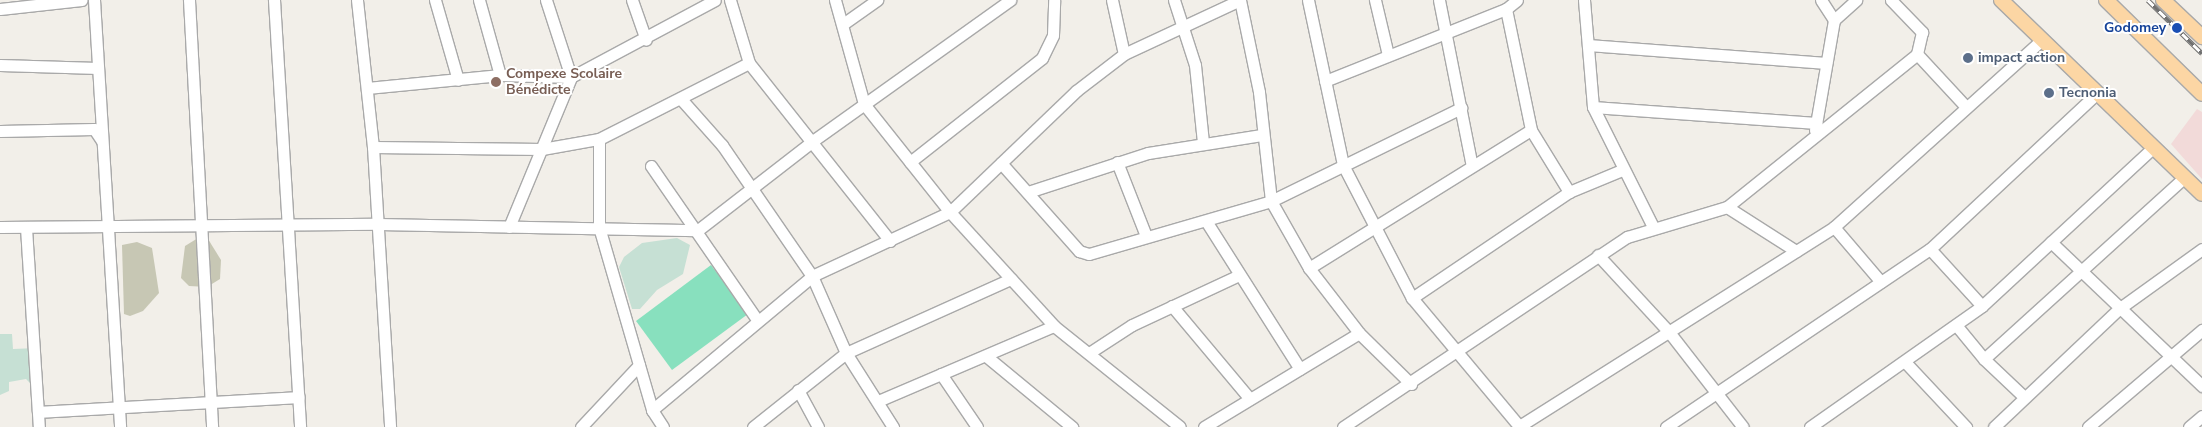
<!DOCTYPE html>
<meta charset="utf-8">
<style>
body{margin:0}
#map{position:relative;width:2202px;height:427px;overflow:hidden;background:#f2efe9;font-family:"Nunito Sans",sans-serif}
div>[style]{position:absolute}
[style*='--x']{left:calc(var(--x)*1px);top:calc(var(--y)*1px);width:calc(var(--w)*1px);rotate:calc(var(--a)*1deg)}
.commercial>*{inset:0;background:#f2dad9}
.construction>*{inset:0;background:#c7c7b4}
.wetland>*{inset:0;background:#c6e0d4}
.pitch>*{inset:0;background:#88e0be}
.roads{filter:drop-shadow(1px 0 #a9a9a9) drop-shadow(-1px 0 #a9a9a9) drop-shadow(0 1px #a9a9a9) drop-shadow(0 -1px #a9a9a9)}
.minor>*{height:11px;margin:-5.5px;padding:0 5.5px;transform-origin:5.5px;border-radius:5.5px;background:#fff}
.major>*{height:14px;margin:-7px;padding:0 7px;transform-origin:7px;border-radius:7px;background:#fcd6a4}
.rail>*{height:4.5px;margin-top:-2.25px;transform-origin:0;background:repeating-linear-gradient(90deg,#fff 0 8px,#707070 0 16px);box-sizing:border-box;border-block:1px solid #707070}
.dots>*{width:14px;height:14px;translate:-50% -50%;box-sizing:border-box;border:2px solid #fff;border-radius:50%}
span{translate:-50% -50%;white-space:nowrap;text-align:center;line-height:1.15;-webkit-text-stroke:4px #fff;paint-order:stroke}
.transit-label{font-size:14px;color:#164399;font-weight:700}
.right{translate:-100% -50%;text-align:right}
.service-label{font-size:14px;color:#4e5e75;font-weight:700}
.left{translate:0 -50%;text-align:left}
.education-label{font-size:14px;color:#785e54;font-weight:700}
</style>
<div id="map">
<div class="commercial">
<div style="clip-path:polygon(2197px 109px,2202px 112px,2202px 179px,2171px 144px)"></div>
</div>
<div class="construction">
<div style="clip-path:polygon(198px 238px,208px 239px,221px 260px,220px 279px,207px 287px,189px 286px,181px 278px,185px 246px)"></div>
<div style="clip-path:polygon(137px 242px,152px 248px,159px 293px,143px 311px,130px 316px,124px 314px,122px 245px)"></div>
</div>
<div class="wetland">
<div style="clip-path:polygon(677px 238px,690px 245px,683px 274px,657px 290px,640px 309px,632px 309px,619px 267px,624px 257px,642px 243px)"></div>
<div style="clip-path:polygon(0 334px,12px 334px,13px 349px,37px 348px,32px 385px,26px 379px,9px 382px,9px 391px,0 395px)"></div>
</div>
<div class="pitch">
<div style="clip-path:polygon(711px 265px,748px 314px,672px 370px,636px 321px)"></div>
</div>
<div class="roads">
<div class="minor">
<div style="--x:94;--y:0;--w:428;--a:86.5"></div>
<div style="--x:189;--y:0;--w:428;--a:86.9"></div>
<div style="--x:274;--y:0;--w:428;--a:86.5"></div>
<div style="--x:357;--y:0;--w:148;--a:83.8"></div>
<div style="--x:373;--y:147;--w:281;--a:86.5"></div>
<div style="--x:435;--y:0;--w:83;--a:74"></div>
<div style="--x:479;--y:0;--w:78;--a:74.4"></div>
<div style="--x:632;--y:0;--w:42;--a:70.7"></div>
<div style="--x:730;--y:0;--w:66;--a:73.2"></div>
<div style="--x:749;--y:63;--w:227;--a:51.6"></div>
<div style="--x:835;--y:0;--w:108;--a:74.4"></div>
<div style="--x:864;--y:104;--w:138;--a:51.5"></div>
<div style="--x:950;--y:212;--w:154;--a:47.6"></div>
<div style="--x:1054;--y:326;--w:161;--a:38.7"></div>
<div style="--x:1112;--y:0;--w:55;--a:77.5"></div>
<div style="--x:1174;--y:0;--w:68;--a:72.1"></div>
<div style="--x:1195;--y:65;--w:78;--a:84.1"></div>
<div style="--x:1240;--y:0;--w:94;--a:78.3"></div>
<div style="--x:1259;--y:92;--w:110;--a:83.7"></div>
<div style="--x:1271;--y:201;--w:77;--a:60.4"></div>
<div style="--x:1309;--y:268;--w:82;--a:52.4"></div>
<div style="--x:1359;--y:333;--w:73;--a:44.4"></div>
<div style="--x:1308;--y:0;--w:169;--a:78"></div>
<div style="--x:1343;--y:165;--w:150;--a:62.6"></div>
<div style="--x:1412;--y:298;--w:168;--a:50.1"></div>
<div style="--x:1375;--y:0;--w:57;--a:76.7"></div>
<div style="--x:1439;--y:0;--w:169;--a:78.8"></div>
<div style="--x:1584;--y:0;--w:107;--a:85.2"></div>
<div style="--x:1593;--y:107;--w:134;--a:63.4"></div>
<div style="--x:1821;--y:0;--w:24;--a:57"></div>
<div style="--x:1891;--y:0;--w:45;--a:45.9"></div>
<div style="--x:1922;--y:32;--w:23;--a:103"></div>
<div style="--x:1917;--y:54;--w:72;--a:47.2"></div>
<div style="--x:0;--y:9;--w:82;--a:-6.3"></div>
<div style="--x:1506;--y:9;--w:124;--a:78.3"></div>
<div style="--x:1531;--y:130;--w:73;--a:58.5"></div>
<div style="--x:843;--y:24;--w:42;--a:-35.2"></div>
<div style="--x:1588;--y:45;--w:239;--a:4.3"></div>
<div style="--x:0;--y:65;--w:98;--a:1.8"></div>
<div style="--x:1325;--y:81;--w:195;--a:-21.7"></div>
<div style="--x:1506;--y:9;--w:14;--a:-39"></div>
<div style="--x:367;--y:88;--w:134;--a:-5.6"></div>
<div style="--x:500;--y:75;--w:71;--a:1.6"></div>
<div style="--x:571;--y:77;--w:163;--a:-28.1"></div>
<div style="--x:681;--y:99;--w:62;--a:48.3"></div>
<div style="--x:722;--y:145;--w:159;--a:55.5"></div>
<div style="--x:812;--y:276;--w:84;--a:66.2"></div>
<div style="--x:846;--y:353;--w:88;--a:57.6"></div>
<div style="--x:1593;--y:107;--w:224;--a:4.1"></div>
<div style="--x:1815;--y:130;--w:112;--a:-80.2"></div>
<div style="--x:1834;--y:20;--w:30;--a:-42"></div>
<div style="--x:0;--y:131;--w:94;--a:-1.2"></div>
<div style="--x:94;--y:129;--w:14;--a:56"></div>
<div style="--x:599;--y:139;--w:88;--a:90"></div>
<div style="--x:599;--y:227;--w:191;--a:73.8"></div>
<div style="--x:652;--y:410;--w:20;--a:57"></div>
<div style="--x:373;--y:147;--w:169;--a:0.7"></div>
<div style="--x:542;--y:149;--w:58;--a:-10"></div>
<div style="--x:599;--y:139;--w:168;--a:-26.9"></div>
<div style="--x:910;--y:162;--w:168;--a:-38.2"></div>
<div style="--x:1042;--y:58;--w:25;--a:-64"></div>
<div style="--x:1053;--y:35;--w:35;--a:-88"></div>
<div style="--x:1117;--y:162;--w:79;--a:68.6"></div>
<div style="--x:1001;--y:163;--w:118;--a:48.4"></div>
<div style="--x:1079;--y:251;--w:10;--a:17"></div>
<div style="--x:1089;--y:254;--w:190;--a:-16.2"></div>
<div style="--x:1271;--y:201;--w:212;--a:-26.1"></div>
<div style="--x:651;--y:166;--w:188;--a:55.4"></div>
<div style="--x:1028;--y:192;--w:126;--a:-18"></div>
<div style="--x:1148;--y:153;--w:115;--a:-9"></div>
<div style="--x:1727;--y:207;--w:82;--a:32.5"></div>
<div style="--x:1206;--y:221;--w:175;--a:57.6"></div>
<div style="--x:0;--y:227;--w:378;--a:-0.5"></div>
<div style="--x:378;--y:224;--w:320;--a:1.1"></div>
<div style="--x:698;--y:230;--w:147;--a:-37.8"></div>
<div style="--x:814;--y:140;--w:241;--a:-35.5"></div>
<div style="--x:509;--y:227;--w:162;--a:-67.5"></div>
<div style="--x:571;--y:77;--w:81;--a:-108"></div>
<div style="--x:1834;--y:227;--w:72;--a:49.5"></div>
<div style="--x:26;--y:228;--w:199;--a:86.3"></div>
<div style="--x:2051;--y:242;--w:209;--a:43.6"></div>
<div style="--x:1930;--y:249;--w:77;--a:47.6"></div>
<div style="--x:1598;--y:255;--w:105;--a:47.3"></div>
<div style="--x:1669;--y:332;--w:120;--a:52.1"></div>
<div style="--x:1309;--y:268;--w:261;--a:-31.9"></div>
<div style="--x:1412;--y:298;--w:189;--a:-34"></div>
<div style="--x:1569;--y:192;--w:57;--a:-22.5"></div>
<div style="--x:1172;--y:306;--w:121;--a:50"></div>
<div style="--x:1956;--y:325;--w:44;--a:50.5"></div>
<div style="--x:1984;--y:359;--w:55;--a:43.5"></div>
<div style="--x:1089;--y:353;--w:51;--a:-33.1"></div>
<div style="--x:1132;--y:325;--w:118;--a:-25"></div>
<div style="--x:986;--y:356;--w:112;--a:39.5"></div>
<div style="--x:1984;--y:359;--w:271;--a:-42.2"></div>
<div style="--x:1906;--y:363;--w:88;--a:46.8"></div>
<div style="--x:941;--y:374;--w:64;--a:55.8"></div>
<div style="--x:798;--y:390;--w:42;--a:61.6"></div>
<div style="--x:878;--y:401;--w:191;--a:-23.1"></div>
<div style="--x:652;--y:410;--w:209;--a:-39.9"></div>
<div style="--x:812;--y:276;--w:152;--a:-24.9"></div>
<div style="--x:950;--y:212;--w:175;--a:-43.8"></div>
<div style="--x:1076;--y:91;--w:61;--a:-37.6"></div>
<div style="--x:1124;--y:54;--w:128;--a:-25"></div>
<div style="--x:38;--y:412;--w:261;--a:-3.3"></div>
<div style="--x:581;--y:427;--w:85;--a:-46.9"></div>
<div style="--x:753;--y:427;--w:119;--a:-38.5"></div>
<div style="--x:846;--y:353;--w:181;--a:-24.2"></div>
<div style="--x:1204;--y:427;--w:181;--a:-31.2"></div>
<div style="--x:1343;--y:427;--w:342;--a:-33.8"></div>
<div style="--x:1627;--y:237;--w:104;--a:-16.7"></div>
<div style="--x:1727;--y:207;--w:244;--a:-38.8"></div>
<div style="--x:1518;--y:427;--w:374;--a:-32.3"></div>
<div style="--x:1834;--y:227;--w:280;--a:-42"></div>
<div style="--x:1666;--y:427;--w:318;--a:-34"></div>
<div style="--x:1930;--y:249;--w:229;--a:-43"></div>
<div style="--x:1810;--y:427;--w:210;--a:-35.1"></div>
<div style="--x:1982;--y:306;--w:234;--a:-42.8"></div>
<div style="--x:1994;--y:427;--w:173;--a:-43.4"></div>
<div style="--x:2120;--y:308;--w:101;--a:-35.7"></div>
<div style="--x:2088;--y:427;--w:150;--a:-40.4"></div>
<div style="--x:2189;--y:427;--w:17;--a:-40"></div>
</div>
<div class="major">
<div style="--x:2001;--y:0;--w:279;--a:44"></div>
<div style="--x:2106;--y:0;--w:134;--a:44.4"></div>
<div style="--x:2163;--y:0;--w:54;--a:43.5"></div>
</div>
</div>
<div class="rail">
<div style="--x:2148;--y:0;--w:76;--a:44.5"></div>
</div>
<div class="dots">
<div style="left:2177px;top:28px;background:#1a4fb4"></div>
<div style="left:1968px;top:58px;background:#5c6f8a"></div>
<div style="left:496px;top:82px;background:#8d6e63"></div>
<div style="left:2049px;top:93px;background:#5c6f8a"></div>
</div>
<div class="transit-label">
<span class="right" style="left:2166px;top:28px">Godomey</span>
</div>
<div class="service-label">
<span class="left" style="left:1978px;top:58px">impact action</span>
<span class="left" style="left:2059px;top:93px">Tecnonia</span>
</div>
<div class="education-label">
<span class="left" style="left:506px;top:82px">Compexe Scolaire<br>Bénédicte</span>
</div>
</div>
